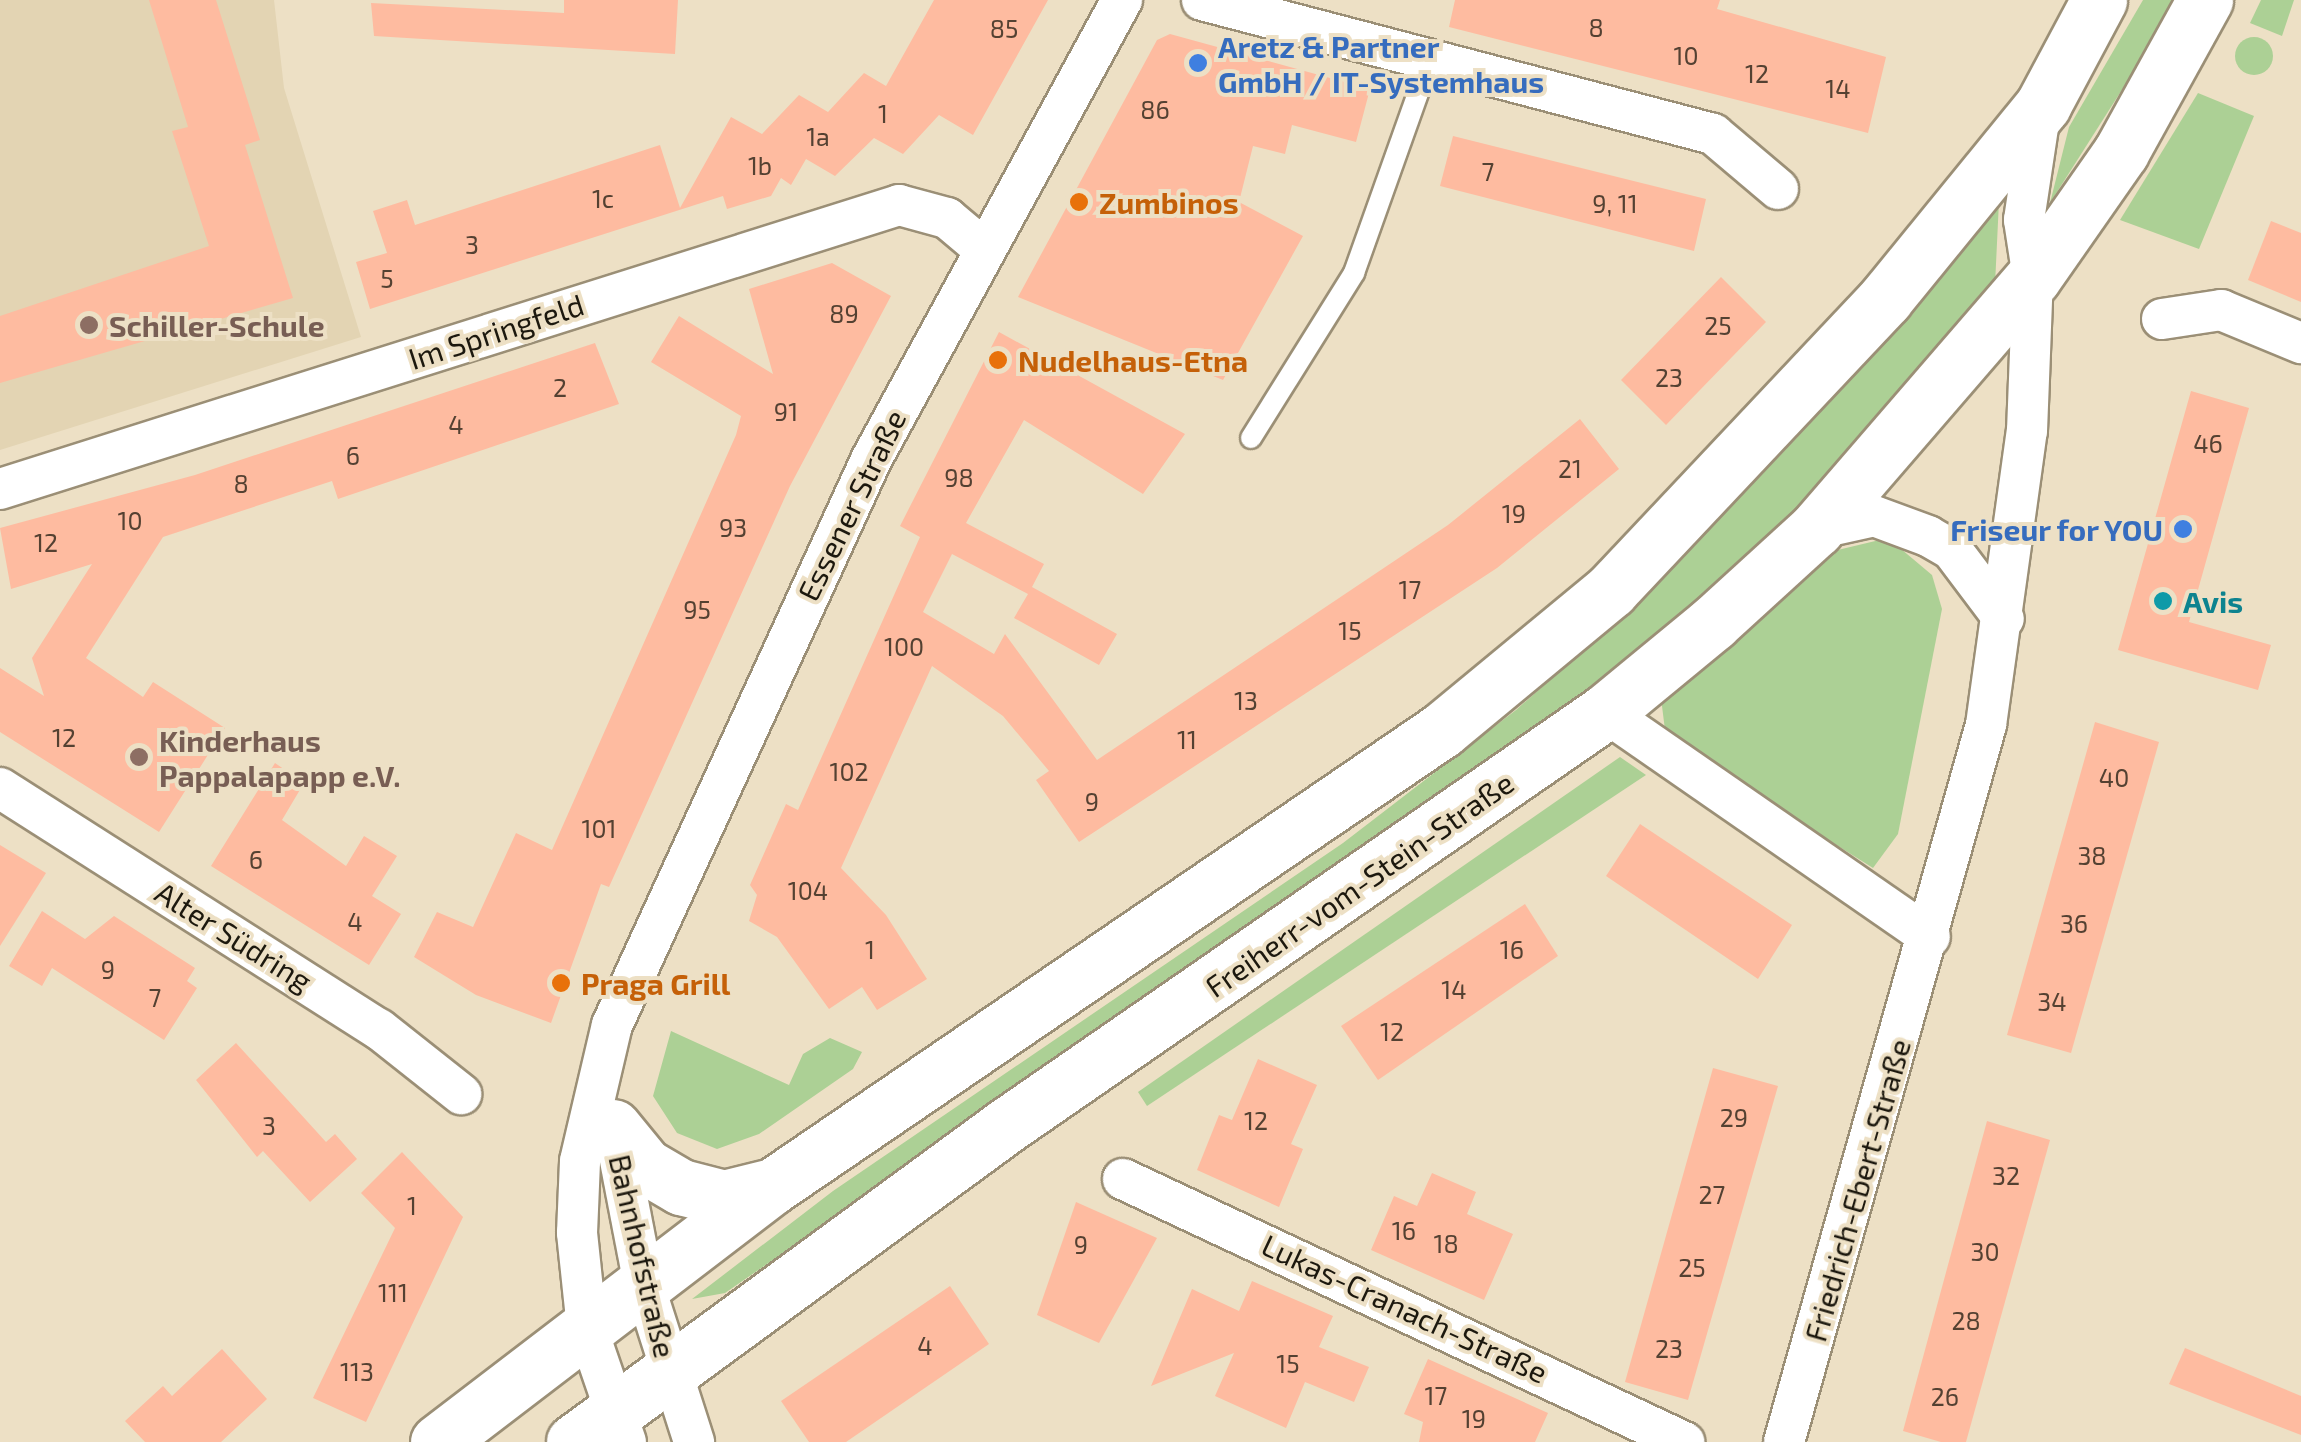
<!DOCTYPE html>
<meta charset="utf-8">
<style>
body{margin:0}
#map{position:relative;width:2301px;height:1442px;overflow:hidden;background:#ede0c5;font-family:"Exo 2",sans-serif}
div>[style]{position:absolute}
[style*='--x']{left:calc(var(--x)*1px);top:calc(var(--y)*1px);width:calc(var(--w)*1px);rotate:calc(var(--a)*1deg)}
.built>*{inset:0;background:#e3d4b3}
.green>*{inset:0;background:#acd095}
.round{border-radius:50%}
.building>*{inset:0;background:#febba0}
.roads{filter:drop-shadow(2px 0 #9b8f76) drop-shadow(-2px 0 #9b8f76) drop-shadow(0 2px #9b8f76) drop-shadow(0 -2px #9b8f76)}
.service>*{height:20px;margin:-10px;padding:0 10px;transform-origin:10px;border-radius:10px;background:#fff}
.minor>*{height:40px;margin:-20px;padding:0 20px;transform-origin:20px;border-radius:20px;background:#fff}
.primary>*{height:55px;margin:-27.5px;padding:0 27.5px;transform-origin:27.5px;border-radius:27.5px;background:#fff}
.dots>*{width:28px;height:28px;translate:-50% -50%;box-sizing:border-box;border:5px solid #ede0c5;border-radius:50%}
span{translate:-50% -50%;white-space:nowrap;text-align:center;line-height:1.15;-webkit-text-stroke:8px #ede0c5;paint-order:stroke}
.number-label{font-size:25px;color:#544132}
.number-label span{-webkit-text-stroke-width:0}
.shop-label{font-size:30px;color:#366cbe;font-weight:700}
.left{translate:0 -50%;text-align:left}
.right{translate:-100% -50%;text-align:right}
.food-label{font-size:30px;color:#c56008;font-weight:700}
.education-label{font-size:30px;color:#785e54;font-weight:700}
.street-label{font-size:30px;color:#1c180e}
.culture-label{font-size:30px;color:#0d838f;font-weight:700}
</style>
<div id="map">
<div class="built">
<div style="clip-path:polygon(0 0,274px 0,284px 88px,361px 337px,0 450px)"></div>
</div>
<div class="green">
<div style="clip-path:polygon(2143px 0,2179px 0,2050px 203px,2069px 127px)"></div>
<div style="clip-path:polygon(2261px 0,2294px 0,2282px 36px,2250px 23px)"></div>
<div class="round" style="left:2235px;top:37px;width:38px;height:38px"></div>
<div style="clip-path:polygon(2198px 93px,2254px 116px,2199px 249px,2120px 220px)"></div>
<div style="clip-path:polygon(1999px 201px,1995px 285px,1862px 447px,1720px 586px,1583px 697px,1004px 1101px,725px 1293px,692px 1299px,833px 1191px,1343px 843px,1516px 710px,1641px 599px,1794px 440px)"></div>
<div style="clip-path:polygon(1888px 538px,1932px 575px,1942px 609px,1898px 834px,1873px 868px,1666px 738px,1661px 698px,1825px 553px)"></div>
<div style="clip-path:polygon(1620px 757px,1646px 775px,1147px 1106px,1138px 1092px)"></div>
<div style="clip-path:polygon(671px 1031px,789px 1085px,803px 1054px,830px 1038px,862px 1052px,853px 1069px,759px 1134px,717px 1149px,677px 1133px,653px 1096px)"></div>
</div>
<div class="building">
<div style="clip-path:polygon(149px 0,216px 0,260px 140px,245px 145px,293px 298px,0 383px,0 316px,209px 246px,172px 131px,188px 127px)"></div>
<div style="clip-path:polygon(564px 0,678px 0,675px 54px,374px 36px,371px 3px,564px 13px)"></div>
<div style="clip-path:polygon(934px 0,1048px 0,973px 135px,939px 115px,903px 154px,874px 138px,835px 176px,806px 159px,791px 185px,781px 178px,771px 196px,727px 209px,723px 196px,370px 309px,356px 262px,387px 253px,373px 211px,407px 200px,415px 225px,660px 145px,680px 208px,731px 117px,762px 134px,799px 95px,828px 112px,864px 73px,886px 86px)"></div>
<div style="clip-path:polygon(1455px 0,1720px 0,1717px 9px,1886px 57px,1868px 133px,1449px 27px)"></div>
<div style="clip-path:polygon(1170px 34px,1370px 89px,1356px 142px,1292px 125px,1285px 154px,1253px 146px,1239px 202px,1303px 236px,1223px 380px,1018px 297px,1157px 40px)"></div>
<div style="clip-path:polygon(1453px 136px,1706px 199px,1694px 251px,1440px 186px)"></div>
<div style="clip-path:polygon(2271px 221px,2301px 233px,2301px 302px,2248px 280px)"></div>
<div style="clip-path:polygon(832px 263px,891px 296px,790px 486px,609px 887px,601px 884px,551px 1023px,476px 995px,414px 957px,437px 912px,473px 927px,516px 833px,552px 850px,736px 435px,741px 416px,651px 362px,679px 316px,773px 374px,749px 289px)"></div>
<div style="clip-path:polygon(1721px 277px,1766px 322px,1666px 425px,1621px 380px)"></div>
<div style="clip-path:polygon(999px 332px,1185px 434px,1143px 494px,1024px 420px,966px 523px,1044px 564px,1032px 587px,1117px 634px,1099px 665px,1014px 618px,1028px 594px,952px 554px,923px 612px,994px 654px,1005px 634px,1097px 760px,1448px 525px,1580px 419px,1619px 469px,1497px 568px,1079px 842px,1036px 780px,1049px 771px,1003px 716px,932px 666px,841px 868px,886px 915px,927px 979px,877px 1010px,862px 987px,829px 1009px,777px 937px,749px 921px,757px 895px,750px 885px,786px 804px,798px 810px,920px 537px,900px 526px)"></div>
<div style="clip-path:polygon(595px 343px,619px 404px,338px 499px,332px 481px,163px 537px,86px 658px,143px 697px,153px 682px,225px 728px,159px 832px,0 732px,0 668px,44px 696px,32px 658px,92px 564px,11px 589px,0 528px,195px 475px)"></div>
<div style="clip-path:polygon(2191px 391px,2249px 408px,2189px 622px,2271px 645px,2258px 690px,2118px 650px)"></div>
<div style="clip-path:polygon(2095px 722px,2159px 742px,2071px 1053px,2007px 1035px)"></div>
<div style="clip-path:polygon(275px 763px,304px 783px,282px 820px,346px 866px,364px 836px,397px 856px,372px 896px,401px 914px,369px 965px,211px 866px)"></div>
<div style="clip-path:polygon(1640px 824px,1792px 925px,1758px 979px,1606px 876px)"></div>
<div style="clip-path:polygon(0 845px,46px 873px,0 946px)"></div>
<div style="clip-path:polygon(1525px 904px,1558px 956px,1378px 1080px,1341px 1026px)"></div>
<div style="clip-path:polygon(42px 911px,85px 939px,114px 916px,195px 968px,187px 981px,197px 988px,164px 1040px,52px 968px,42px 986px,9px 966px)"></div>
<div style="clip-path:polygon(236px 1043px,326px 1142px,335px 1134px,357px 1159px,310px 1202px,263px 1151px,257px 1157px,196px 1080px)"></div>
<div style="clip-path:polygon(1258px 1059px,1317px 1085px,1291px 1144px,1303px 1149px,1279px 1207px,1197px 1170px,1219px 1115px,1232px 1120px)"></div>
<div style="clip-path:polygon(1713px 1068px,1778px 1086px,1688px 1400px,1625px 1382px)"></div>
<div style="clip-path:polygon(1987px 1121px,2050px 1140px,1966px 1442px,1941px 1442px,1903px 1431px)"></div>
<div style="clip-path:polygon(402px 1152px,463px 1217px,366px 1422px,313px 1398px,395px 1228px,361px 1193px)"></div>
<div style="clip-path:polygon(1432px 1173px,1476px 1192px,1467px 1214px,1513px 1234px,1484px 1300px,1371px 1250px,1394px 1196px,1417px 1206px)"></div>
<div style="clip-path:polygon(1076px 1202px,1157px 1238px,1099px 1343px,1037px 1315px)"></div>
<div style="clip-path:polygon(1252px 1281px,1333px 1316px,1319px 1347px,1369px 1367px,1354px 1402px,1305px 1382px,1286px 1428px,1215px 1396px,1234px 1353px,1151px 1386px,1192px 1289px,1239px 1311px)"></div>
<div style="clip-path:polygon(950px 1286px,989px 1344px,846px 1442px,809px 1442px,781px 1401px)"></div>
<div style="clip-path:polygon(2185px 1348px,2301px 1396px,2301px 1435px,2169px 1384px)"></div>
<div style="clip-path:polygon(222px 1349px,267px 1399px,221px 1442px,145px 1442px,125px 1421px,163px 1386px,172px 1396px)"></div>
<div style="clip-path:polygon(1428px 1359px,1548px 1413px,1535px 1442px,1419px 1442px,1423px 1422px,1404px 1414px)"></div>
</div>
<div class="roads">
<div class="service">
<div style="--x:1251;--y:438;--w:195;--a:-58"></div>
<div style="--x:1354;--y:273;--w:226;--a:-70.4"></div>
</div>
<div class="minor">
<div style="--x:1202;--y:0;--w:528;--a:14.69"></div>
<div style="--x:1713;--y:134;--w:85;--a:40.2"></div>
<div style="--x:2162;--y:319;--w:60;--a:-8.7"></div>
<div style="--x:2221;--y:310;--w:87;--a:22.4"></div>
<div style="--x:0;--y:489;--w:943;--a:-17.53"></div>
<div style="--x:899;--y:205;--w:50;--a:15.2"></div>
<div style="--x:947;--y:218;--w:48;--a:40"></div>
<div style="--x:1816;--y:529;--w:59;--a:-12.6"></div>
<div style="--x:1874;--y:516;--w:58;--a:20.3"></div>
<div style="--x:1928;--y:536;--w:28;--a:30"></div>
<div style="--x:1952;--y:550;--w:86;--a:53"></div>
<div style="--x:1605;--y:712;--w:395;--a:34.7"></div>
<div style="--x:0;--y:788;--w:449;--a:32.5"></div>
<div style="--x:379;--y:1029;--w:105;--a:38.4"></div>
<div style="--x:614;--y:1129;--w:159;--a:79.1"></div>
<div style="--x:644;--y:1285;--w:165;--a:72.3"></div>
<div style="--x:1123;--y:1179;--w:620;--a:25.12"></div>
<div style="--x:626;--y:1442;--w:120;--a:-108.9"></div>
<div style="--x:587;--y:1328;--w:96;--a:-96"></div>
<div style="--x:577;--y:1233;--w:72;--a:-87.6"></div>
<div style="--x:580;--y:1161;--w:140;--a:-76.8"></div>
<div style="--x:612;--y:1025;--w:622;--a:-65.37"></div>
<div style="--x:871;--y:460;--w:524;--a:-61.38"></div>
<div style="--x:1784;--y:1442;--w:745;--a:-74.27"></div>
<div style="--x:1986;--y:725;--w:297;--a:-82.1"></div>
<div style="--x:2027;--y:431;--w:153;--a:-87.8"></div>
<div style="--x:2033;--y:278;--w:59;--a:-98.8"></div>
<div style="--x:2024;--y:220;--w:107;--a:-81.4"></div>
</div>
<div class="primary">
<div style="--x:613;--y:1127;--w:50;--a:50.6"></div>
<div style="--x:645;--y:1166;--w:42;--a:30.3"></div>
<div style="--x:681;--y:1187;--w:44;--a:14.3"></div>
<div style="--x:724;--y:1198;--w:50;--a:-13.8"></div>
<div style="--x:438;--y:1442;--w:422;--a:-37.4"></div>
<div style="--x:773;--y:1186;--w:810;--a:-34.28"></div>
<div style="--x:1442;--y:730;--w:219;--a:-39.6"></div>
<div style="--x:1611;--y:590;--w:400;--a:-46.7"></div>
<div style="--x:1885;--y:299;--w:250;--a:-50.8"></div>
<div style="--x:2043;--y:105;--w:119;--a:-61.9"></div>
<div style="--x:574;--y:1442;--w:537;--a:-36.21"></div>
<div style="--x:1007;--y:1125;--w:727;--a:-34.63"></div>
<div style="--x:1605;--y:712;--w:140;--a:-39.5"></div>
<div style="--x:1713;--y:623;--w:139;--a:-42.4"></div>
<div style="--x:1816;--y:529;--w:332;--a:-49.2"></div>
<div style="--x:2033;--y:278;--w:154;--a:-55.1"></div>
<div style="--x:2121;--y:152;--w:174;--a:-61.1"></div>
</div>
</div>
<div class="dots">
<div style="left:1198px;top:63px;background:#3f7fe0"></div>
<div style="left:1079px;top:202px;background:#e8710a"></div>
<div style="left:89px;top:325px;background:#8d6e63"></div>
<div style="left:998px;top:360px;background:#e8710a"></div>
<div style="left:2183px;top:529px;background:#3f7fe0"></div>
<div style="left:2163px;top:601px;background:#0f9aa8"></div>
<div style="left:139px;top:757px;background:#8d6e63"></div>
<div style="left:561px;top:983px;background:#e8710a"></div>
</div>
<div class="number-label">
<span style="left:1596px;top:27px">8</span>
<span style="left:1004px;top:28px">85</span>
<span style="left:1686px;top:55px">10</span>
<span style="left:1757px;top:73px">12</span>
<span style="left:1838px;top:88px">14</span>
<span style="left:1155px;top:109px">86</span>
<span style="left:883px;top:113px">1</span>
<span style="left:818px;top:136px">1a</span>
<span style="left:760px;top:165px">1b</span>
<span style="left:1488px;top:171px">7</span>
<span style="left:603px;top:198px">1c</span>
<span style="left:1615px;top:203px">9, 11</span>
<span style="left:472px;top:244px">3</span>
<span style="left:387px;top:278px">5</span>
<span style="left:844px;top:313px">89</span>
<span style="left:1718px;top:325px">25</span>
<span style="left:1669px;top:377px">23</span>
<span style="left:560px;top:387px">2</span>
<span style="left:786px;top:411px">91</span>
<span style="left:456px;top:424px">4</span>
<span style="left:2208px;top:443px">46</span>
<span style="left:353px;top:455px">6</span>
<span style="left:1570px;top:468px">21</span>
<span style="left:959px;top:477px">98</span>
<span style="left:241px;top:483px">8</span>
<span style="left:1514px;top:513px">19</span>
<span style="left:130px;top:520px">10</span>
<span style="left:733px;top:527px">93</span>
<span style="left:46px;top:542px">12</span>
<span style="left:1410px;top:589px">17</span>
<span style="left:697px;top:609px">95</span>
<span style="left:1350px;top:630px">15</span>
<span style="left:904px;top:646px">100</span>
<span style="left:1246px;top:700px">13</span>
<span style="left:64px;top:737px">12</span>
<span style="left:1187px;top:739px">11</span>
<span style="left:849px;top:771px">102</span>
<span style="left:2114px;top:777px">40</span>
<span style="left:1092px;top:801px">9</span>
<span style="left:599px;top:828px">101</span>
<span style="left:2092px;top:855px">38</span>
<span style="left:256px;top:859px">6</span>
<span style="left:808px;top:890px">104</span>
<span style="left:355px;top:921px">4</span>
<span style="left:2074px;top:923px">36</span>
<span style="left:870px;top:949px">1</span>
<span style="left:1512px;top:949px">16</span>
<span style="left:108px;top:969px">9</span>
<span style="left:1454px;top:989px">14</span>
<span style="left:155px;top:997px">7</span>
<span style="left:2052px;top:1001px">34</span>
<span style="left:1392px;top:1031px">12</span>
<span style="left:1734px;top:1117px">29</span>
<span style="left:1256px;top:1120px">12</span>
<span style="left:269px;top:1125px">3</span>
<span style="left:2006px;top:1175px">32</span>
<span style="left:1712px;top:1194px">27</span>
<span style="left:412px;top:1205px">1</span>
<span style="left:1404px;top:1230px">16</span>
<span style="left:1446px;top:1243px">18</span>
<span style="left:1081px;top:1244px">9</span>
<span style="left:1985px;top:1251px">30</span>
<span style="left:1692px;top:1267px">25</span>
<span style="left:393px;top:1292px">111</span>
<span style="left:1966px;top:1320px">28</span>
<span style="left:925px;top:1345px">4</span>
<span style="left:1669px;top:1348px">23</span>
<span style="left:1288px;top:1363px">15</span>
<span style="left:357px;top:1371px">113</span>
<span style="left:1436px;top:1395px">17</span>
<span style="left:1945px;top:1396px">26</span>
<span style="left:1474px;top:1418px">19</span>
</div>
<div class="shop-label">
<span class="left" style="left:1218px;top:63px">Aretz &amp; Partner<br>GmbH / IT-Systemhaus</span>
<span class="right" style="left:2163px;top:529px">Friseur for YOU</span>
</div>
<div class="food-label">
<span class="left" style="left:1099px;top:202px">Zumbinos</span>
<span class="left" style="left:1018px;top:360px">Nudelhaus-Etna</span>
<span class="left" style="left:581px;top:983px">Praga Grill</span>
</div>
<div class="education-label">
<span class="left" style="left:109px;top:325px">Schiller-Schule</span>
<span class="left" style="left:159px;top:757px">Kinderhaus<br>Pappalapapp e.V.</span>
</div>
<div class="street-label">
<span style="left:496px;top:331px;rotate:-18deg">Im Springfeld</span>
<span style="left:851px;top:505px;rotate:-64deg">Essener Straße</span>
<span style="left:1359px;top:884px;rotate:-35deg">Freiherr-vom-Stein-Straße</span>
<span style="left:234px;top:936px;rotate:32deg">Alter Südring</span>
<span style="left:1857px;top:1190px;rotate:-74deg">Friedrich-Ebert-Straße</span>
<span style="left:643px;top:1256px;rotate:77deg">Bahnhofstraße</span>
<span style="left:1405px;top:1308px;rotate:25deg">Lukas-Cranach-Straße</span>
</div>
<div class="culture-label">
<span class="left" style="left:2183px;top:601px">Avis</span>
</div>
</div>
